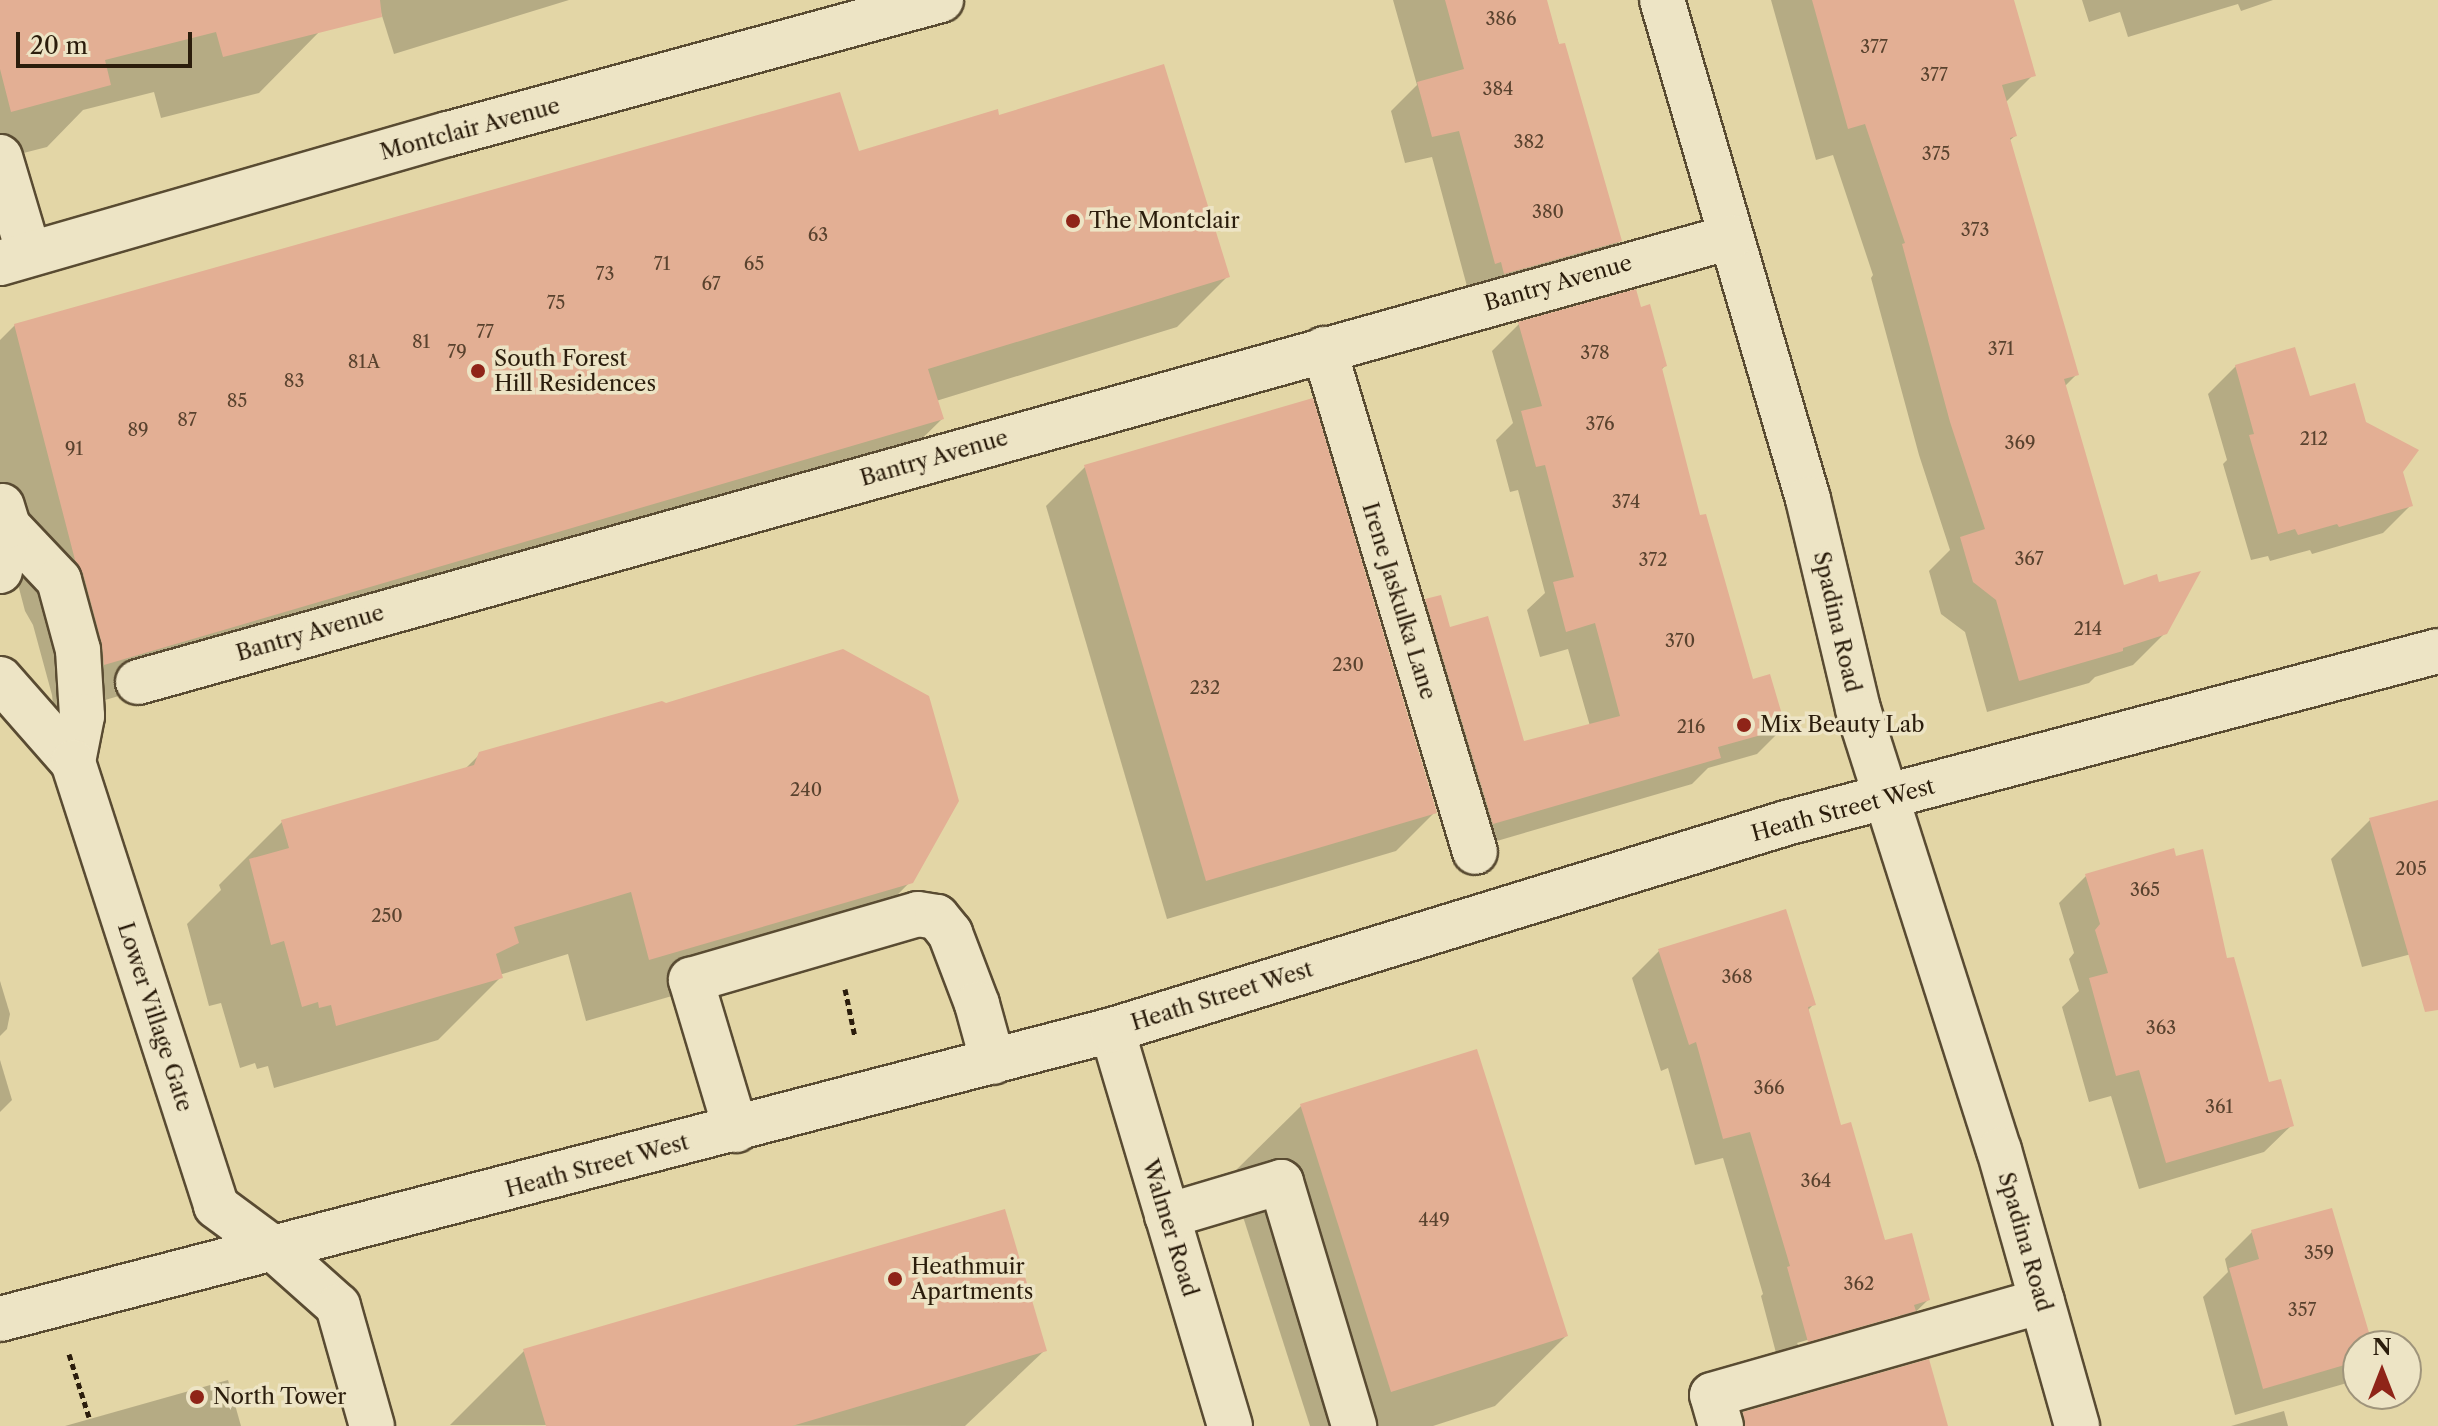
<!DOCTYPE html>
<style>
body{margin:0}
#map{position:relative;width:2438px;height:1426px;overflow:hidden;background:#e3d6a6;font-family:"Libre Caslon Text",serif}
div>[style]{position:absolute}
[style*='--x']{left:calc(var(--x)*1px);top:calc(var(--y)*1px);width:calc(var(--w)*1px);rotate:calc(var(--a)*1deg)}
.shadow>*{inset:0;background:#0003}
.building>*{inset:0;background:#e3af94}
.path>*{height:5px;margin-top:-2.5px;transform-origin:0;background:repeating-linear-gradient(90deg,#2b1d0c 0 6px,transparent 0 10px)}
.roads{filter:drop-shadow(2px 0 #594b32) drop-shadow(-2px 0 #594b32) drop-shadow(0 2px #594b32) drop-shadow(0 -2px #594b32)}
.minor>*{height:44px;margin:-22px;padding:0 22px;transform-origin:22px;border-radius:22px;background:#ede4c5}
.dots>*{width:22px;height:22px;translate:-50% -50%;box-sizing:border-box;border:4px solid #ede4c5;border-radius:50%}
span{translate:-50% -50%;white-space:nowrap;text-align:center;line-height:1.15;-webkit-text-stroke:7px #ede4c5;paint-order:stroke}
.number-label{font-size:18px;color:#59422e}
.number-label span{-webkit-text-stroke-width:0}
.street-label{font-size:22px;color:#2b1d0c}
.poi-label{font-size:22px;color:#2b1d0c}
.left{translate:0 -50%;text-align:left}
.north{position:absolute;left:2342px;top:1330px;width:80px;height:80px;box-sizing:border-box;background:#ede4c5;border:2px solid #9f947b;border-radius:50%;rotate:0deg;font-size:22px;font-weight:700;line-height:32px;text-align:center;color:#2b1d0c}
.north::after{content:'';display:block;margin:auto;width:28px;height:36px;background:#8f2418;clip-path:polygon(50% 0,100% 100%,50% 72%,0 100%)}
.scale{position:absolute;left:16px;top:32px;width:176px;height:36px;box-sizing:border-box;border:4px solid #2b1d0c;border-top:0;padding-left:10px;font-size:24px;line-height:28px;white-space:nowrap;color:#2b1d0c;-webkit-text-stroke:6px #ede4c5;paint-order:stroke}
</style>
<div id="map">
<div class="shadow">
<div style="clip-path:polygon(0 0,312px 0,320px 31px,259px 93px,161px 118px,154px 92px,83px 110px,47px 147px,0 159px)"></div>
<div style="clip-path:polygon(377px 0,569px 0,394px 54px)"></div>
<div style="clip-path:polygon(1393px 0,1545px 0,1620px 241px,1593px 268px,1468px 290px,1432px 157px,1405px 163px,1391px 111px,1417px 85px)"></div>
<div style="clip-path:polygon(1771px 0,2012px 0,2033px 75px,2005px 103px,2015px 136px,2009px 141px,2076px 375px,2064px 387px,2122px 588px,2166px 632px,2133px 665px,2095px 677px,2089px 683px,1987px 712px,1965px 632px,1941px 614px,1929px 571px,1950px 550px,1919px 455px,1871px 278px,1873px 275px,1833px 155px,1816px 160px)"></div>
<div style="clip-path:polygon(2082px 0,2273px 0,2241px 11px,2238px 4px,2128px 37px,2120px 12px,2089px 22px)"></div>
<div style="clip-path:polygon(998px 118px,1228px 276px,1177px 327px,936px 401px,942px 419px,891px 469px,54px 715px,52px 695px,33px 625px,25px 611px,0 516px,0 340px,15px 325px,858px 153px)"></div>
<div style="clip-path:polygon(1519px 324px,1665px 366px,1661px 370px,1699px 518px,1751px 681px,1783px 728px,1757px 754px,1708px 768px,1692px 784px,1466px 850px,1400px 628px,1426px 601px,1523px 744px,1590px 726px,1568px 649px,1540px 657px,1527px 610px,1545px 593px,1518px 490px,1510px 492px,1496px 440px,1513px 423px,1492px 351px)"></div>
<div style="clip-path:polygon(2236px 366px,2365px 423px,2411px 505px,2383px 533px,2312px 554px,2310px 550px,2270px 561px,2268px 556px,2251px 560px,2223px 464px,2227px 460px,2208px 394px)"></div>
<div style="clip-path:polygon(1085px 467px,1435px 812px,1396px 851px,1167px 919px,1046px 506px)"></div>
<div style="clip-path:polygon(480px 754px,911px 881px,848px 945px,586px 1021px,568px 954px,499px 975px,500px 978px,438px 1040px,274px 1088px,268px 1066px,257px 1069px,255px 1063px,240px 1068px,221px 1003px,209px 1006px,187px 924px,221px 890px,219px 885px,282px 822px,464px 770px)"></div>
<div style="clip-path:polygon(2438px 802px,2438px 947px,2362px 967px,2331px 859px,2370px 820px)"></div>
<div style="clip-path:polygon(2086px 876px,2226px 961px,2268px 1085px,2292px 1125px,2264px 1152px,2139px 1189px,2111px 1096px,2089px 1102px,2062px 1007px,2079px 991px,2069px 959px,2074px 953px,2059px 903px)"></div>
<div style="clip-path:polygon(evenodd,1659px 951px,1814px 1004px,1807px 1011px,1839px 1127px,1884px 1243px,1928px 1300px,1900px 1327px,1780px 1368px,1761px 1296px,1763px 1294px,1723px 1158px,1695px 1165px,1668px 1068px,1661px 1071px,1632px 978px,1659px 951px,1900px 1313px,1900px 1318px,1799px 1346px,1797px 1343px,1900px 1313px)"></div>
<div style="clip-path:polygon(0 981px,10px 1014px,7px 1029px,0 1036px)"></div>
<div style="clip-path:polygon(0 1060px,12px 1100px,0 1112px)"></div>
<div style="clip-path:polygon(1301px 1106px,1566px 1336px,1495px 1406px,1433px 1426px,1310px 1426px,1230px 1176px)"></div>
<div style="clip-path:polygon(2252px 1232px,2371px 1346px,2358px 1346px,2358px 1371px,2347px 1383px,2235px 1415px,2203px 1297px,2228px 1272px,2225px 1259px)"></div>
<div style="clip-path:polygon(1045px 1350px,965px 1426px,450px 1425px,524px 1351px)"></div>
<div style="clip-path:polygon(228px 1380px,241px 1426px,65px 1426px)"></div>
<div style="clip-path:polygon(2284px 1411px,2288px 1426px,2231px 1426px)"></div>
</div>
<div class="building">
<div style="clip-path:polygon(0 0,380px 0,382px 17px,223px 57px,216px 32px,105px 60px,111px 85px,11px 112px,0 69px)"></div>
<div style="clip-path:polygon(1445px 0,1547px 0,1559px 44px,1565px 43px,1622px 241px,1504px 274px,1501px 262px,1495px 264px,1459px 131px,1432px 137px,1417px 82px,1464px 69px)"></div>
<div style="clip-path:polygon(1812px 0,2014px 0,2036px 76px,2002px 85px,2017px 136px,2010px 138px,2079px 375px,2064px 379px,2124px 585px,2157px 574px,2159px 582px,2201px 571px,2167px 634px,2123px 648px,2123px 651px,2019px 681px,1996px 600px,1973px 582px,1960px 537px,1985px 529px,1950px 422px,1902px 244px,1905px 243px,1865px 124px,1848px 129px)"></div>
<div style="clip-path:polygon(1164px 64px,1230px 277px,928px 369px,944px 419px,104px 665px,102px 644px,83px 573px,75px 560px,14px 324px,840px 92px,859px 151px,998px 109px,999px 115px)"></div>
<div style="clip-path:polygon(1636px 289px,1641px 307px,1650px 304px,1667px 366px,1662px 368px,1700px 515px,1706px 514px,1753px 679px,1770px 674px,1786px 728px,1718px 747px,1721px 758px,1493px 824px,1425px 599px,1441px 595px,1450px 627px,1488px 616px,1524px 741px,1620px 716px,1595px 623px,1566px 632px,1553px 582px,1574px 577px,1545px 465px,1536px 467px,1521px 411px,1542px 406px,1518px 322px)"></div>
<div style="clip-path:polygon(2295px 347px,2310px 396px,2355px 383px,2366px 422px,2419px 450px,2403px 472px,2413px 506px,2339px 527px,2337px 524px,2298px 535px,2295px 529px,2278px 534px,2249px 435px,2254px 434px,2235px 365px)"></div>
<div style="clip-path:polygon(1313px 398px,1437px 813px,1206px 881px,1084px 465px)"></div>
<div style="clip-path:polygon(843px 649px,929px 696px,959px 801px,913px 883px,649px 960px,631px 892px,514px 927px,519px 943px,496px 954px,503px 978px,336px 1026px,331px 1005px,319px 1008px,318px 1002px,302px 1007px,284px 941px,271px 945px,249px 859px,289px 848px,281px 820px,474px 765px,479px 752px,662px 701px,666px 703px)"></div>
<div style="clip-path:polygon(2438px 800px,2438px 1010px,2425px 1012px,2369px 818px)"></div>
<div style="clip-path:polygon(2174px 848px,2176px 856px,2203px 849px,2227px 958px,2234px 957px,2269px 1082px,2281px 1079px,2294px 1126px,2166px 1163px,2139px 1070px,2116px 1076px,2089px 978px,2108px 973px,2095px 930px,2100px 924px,2085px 874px)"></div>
<div style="clip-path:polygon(1786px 909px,1816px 1005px,1808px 1007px,1841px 1125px,1851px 1122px,1885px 1240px,1912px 1233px,1930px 1300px,1914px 1305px,1916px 1311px,1808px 1342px,1787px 1267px,1790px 1266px,1750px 1132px,1723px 1139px,1696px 1042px,1689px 1045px,1658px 949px)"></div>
<div style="clip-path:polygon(1477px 1049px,1568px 1336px,1391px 1392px,1300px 1104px)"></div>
<div style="clip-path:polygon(2332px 1208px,2373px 1346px,2358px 1346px,2358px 1361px,2263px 1389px,2229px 1268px,2259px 1259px,2251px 1230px)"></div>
<div style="clip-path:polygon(1005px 1209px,1047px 1351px,792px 1426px,546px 1426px,523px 1349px)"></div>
<div style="clip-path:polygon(1929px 1359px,1948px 1426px,1745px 1426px,1743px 1412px)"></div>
</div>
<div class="path">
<div style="--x:845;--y:989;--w:49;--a:78.2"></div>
<div style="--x:69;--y:1354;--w:66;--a:72.4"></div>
</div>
<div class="roads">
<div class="minor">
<div style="--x:1662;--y:0;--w:520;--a:73.69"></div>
<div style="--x:1808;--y:499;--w:216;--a:76.6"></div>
<div style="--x:1858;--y:709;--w:463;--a:72.3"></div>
<div style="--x:1999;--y:1150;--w:287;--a:74.2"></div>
<div style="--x:0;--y:157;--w:101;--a:73.4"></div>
<div style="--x:0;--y:263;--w:466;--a:-16.1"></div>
<div style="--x:448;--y:134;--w:511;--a:-15.21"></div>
<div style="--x:1324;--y:349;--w:525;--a:73.29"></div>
<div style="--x:8;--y:526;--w:74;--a:46.6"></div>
<div style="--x:59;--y:580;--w:73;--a:74.8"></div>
<div style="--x:78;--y:650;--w:66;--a:86.5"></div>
<div style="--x:82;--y:716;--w:47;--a:101.1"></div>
<div style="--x:0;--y:571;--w:46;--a:-79.9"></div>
<div style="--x:8;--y:526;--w:21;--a:-107"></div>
<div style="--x:0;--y:679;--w:111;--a:48.7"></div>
<div style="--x:73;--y:762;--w:466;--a:72.1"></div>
<div style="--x:216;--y:1206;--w:71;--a:36.4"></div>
<div style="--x:273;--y:1248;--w:87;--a:41.7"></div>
<div style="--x:338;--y:1306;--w:125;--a:74.2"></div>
<div style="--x:138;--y:682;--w:1654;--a:-15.61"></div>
<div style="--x:1112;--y:1030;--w:413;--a:73.4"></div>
<div style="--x:736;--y:1130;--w:157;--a:-106.7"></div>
<div style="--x:691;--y:980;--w:236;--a:-16.2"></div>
<div style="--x:918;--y:914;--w:19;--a:9"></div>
<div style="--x:937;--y:917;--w:21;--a:51"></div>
<div style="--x:950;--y:933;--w:76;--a:69.2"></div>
<div style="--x:977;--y:1004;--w:60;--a:74.6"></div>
<div style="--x:1167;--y:1216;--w:119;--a:-16.6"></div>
<div style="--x:1281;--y:1182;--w:255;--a:73.3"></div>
<div style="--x:0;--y:1319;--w:1149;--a:-14.57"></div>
<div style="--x:1112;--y:1030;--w:705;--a:-17.07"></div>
<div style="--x:1786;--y:823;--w:674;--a:-14.78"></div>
<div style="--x:1721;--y:1426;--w:32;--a:-106"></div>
<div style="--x:1712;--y:1395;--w:343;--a:-15.9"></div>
</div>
</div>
<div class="dots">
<div style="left:1073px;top:221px;background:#8f2418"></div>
<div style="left:478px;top:371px;background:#8f2418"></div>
<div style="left:1744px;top:725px;background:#8f2418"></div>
<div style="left:895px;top:1279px;background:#8f2418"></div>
<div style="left:197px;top:1397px;background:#8f2418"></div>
</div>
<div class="number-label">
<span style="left:1501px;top:19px">386</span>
<span style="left:1874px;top:47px">377</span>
<span style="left:1934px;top:75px">377</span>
<span style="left:1498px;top:89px">384</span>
<span style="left:1529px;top:142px">382</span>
<span style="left:1936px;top:154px">375</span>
<span style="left:1548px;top:212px">380</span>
<span style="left:1975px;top:230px">373</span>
<span style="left:818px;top:235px">63</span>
<span style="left:662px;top:264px">71</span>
<span style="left:754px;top:264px">65</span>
<span style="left:605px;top:274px">73</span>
<span style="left:711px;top:284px">67</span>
<span style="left:556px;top:303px">75</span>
<span style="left:485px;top:332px">77</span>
<span style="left:421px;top:342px">81</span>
<span style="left:2001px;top:349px">371</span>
<span style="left:457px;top:352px">79</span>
<span style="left:1595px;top:353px">378</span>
<span style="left:364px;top:362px">81A</span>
<span style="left:294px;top:381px">83</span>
<span style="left:237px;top:401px">85</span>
<span style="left:187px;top:420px">87</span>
<span style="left:1600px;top:424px">376</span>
<span style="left:138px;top:430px">89</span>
<span style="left:2314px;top:439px">212</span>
<span style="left:2020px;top:443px">369</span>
<span style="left:74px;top:449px">91</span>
<span style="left:1626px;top:502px">374</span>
<span style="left:2029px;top:559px">367</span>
<span style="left:1653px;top:560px">372</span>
<span style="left:2088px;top:629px">214</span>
<span style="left:1680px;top:641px">370</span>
<span style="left:1348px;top:665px">230</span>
<span style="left:1205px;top:688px">232</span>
<span style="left:1691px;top:727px">216</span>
<span style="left:806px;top:790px">240</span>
<span style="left:2411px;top:869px">205</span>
<span style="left:2145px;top:890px">365</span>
<span style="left:387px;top:916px">250</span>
<span style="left:1737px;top:977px">368</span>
<span style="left:2161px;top:1028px">363</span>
<span style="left:1769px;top:1088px">366</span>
<span style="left:2219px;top:1107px">361</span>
<span style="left:1816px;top:1181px">364</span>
<span style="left:1434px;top:1220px">449</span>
<span style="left:2319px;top:1253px">359</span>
<span style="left:1859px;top:1284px">362</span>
<span style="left:2302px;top:1310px">357</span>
</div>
<div class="street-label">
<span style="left:470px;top:129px;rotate:-15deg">Montclair Avenue</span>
<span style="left:1558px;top:283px;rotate:-16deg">Bantry Avenue</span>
<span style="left:934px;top:458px;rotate:-16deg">Bantry Avenue</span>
<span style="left:1399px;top:601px;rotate:73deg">Irene Jaskulka Lane</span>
<span style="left:1837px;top:622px;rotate:77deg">Spadina Road</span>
<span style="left:310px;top:633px;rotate:-16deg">Bantry Avenue</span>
<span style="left:1843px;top:810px;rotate:-15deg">Heath Street West</span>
<span style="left:1222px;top:996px;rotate:-17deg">Heath Street West</span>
<span style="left:155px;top:1017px;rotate:72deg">Lower Village Gate</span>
<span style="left:597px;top:1166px;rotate:-15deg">Heath Street West</span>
<span style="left:1170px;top:1228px;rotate:73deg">Walmer Road</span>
<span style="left:2025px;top:1242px;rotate:74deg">Spadina Road</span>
</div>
<div class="poi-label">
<span class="left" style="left:1089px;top:221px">The Montclair</span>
<span class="left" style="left:494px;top:371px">South Forest<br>Hill Residences</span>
<span class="left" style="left:1760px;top:725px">Mix Beauty Lab</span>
<span class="left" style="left:911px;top:1279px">Heathmuir<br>Apartments</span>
<span class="left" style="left:213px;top:1397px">North Tower</span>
</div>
<div class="north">N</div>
<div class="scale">20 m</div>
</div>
